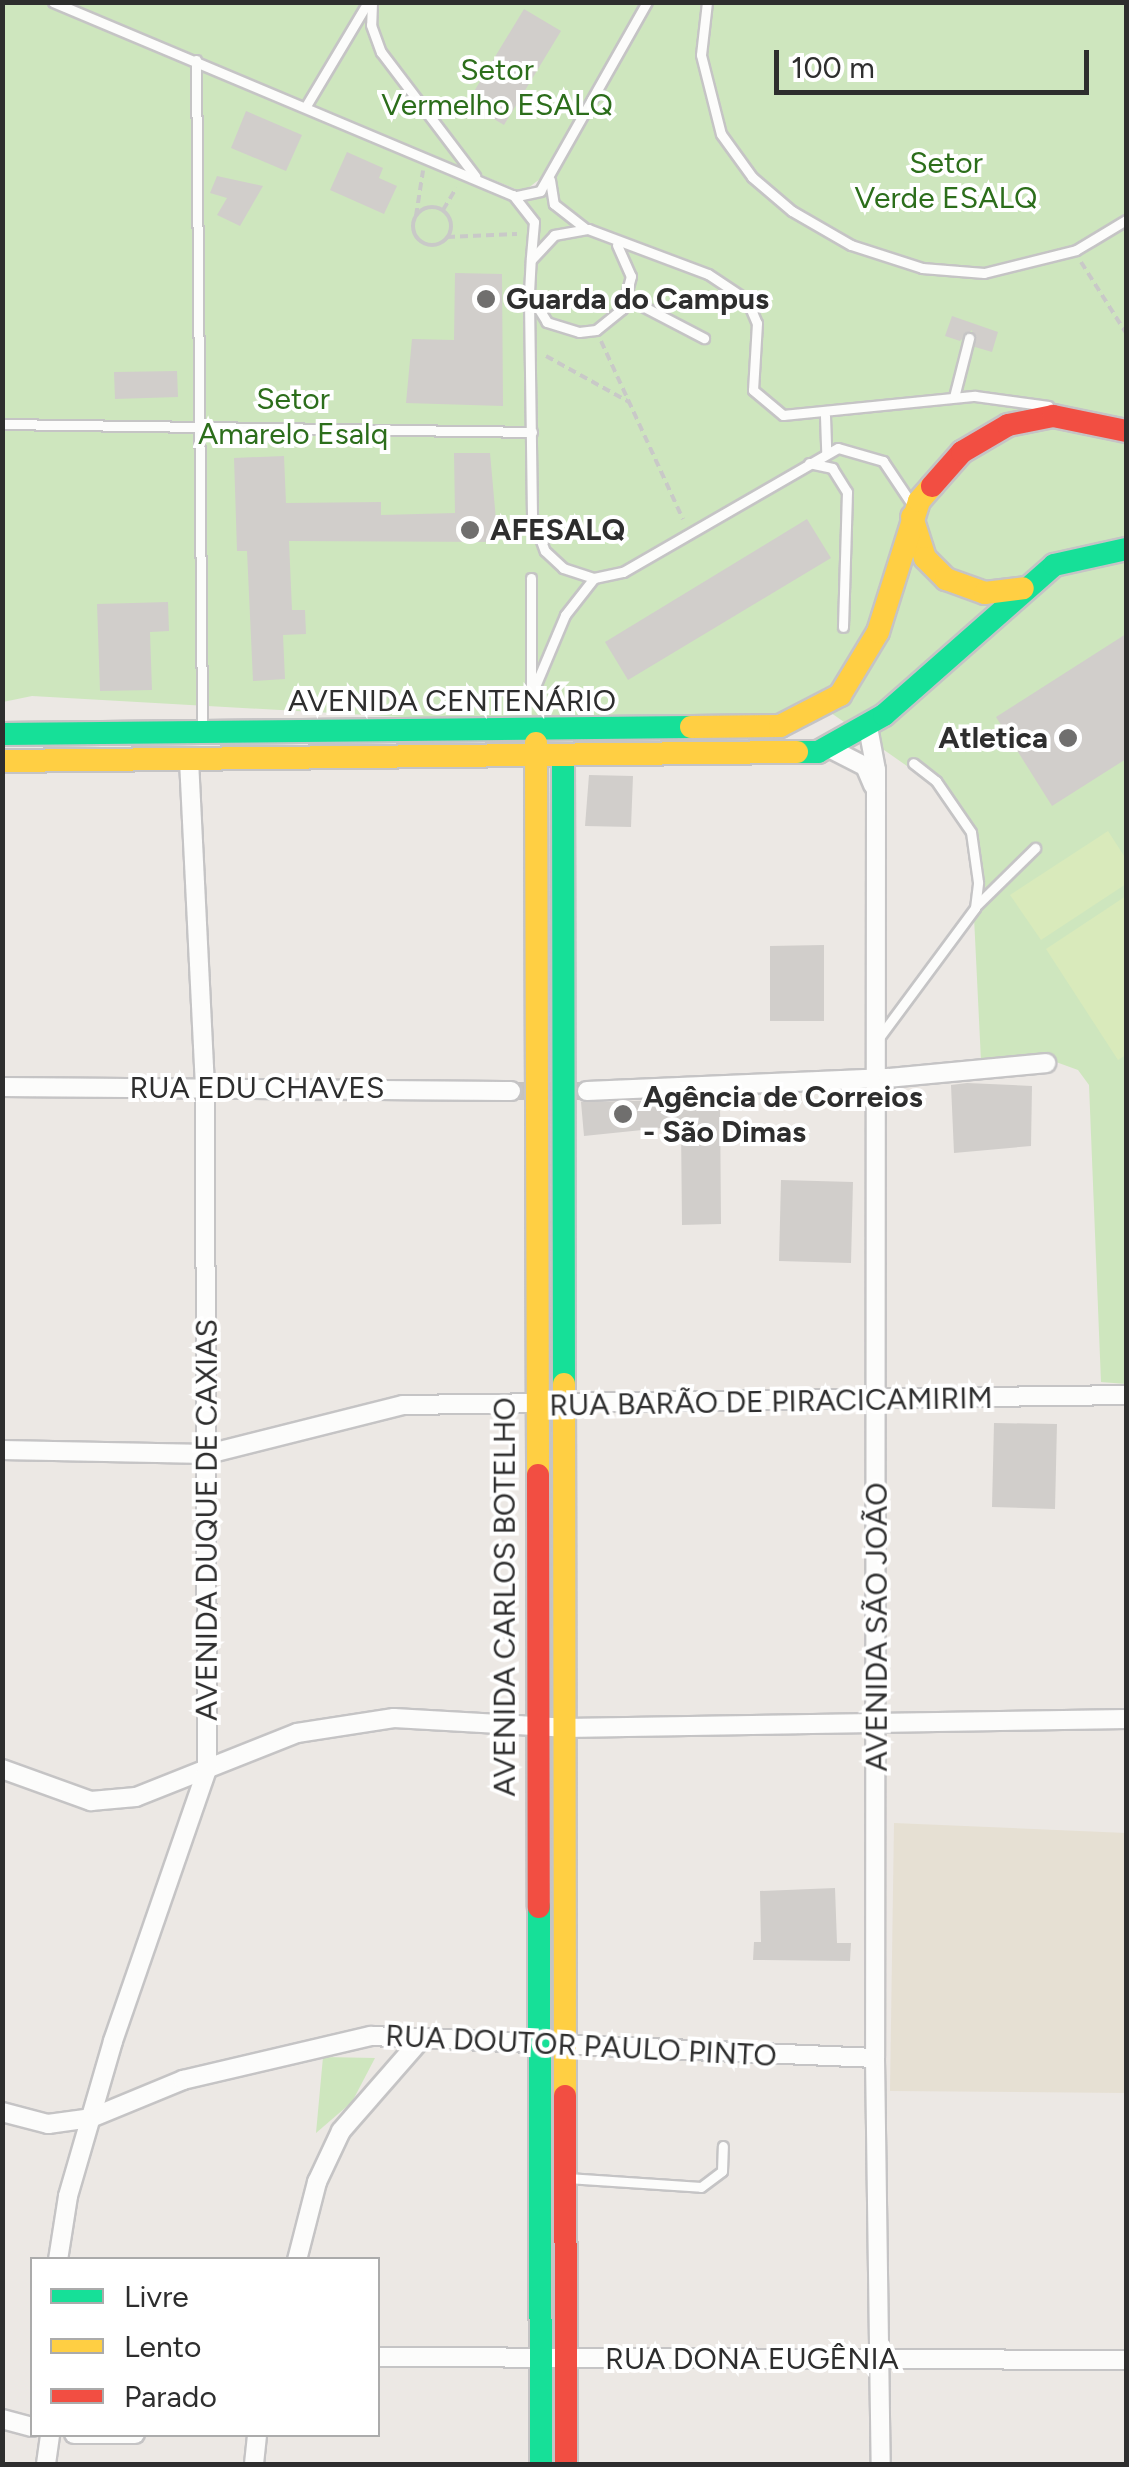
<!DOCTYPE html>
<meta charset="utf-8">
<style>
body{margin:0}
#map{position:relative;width:1129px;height:2467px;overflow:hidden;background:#ece8e4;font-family:Figtree,sans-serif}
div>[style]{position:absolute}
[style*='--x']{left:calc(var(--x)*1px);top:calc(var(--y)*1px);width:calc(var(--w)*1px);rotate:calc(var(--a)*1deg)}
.education>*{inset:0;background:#e6e0d3}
.green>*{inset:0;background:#cee6be}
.pitch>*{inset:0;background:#d9eabb}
.building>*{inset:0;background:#d1cecb}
.street-tunnel>*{height:18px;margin-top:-9px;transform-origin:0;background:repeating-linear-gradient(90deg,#c6c3c0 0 18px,transparent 0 27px)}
.path>*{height:4px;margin-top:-2px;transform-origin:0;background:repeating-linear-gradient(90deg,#c9c9c8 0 8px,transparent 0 13px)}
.path>.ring{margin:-2px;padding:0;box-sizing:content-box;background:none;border:4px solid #c9c9c8;border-radius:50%}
.roads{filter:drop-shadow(2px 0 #c5c4c5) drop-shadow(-2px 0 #c5c4c5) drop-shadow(0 2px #c5c4c5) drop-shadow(0 -2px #c5c4c5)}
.lane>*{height:9px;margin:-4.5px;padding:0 4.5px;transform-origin:4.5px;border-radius:4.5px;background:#fcfcfb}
.street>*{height:18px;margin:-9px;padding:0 9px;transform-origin:9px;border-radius:9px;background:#fcfcfb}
.fast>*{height:22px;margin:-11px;padding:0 11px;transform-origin:11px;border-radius:11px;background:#16e098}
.slow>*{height:22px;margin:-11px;padding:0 11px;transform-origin:11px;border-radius:11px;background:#ffcf43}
.jam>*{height:22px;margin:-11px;padding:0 11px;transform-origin:11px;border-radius:11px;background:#f24e42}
.dots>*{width:28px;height:28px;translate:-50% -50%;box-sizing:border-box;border:5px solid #fff;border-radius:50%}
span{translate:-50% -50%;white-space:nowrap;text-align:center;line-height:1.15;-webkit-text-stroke:8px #fff;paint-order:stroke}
.park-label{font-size:30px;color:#2c6e1b}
.poi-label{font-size:30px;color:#2e2e2e;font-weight:700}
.left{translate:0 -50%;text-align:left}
.right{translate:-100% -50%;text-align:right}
.street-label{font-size:30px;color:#2e2e2e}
.frame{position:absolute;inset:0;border:5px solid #2e2e2e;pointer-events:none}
.legend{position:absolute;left:30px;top:2257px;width:350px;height:180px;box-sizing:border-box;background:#fff;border:2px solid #ababab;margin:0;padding:12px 18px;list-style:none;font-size:30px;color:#2e2e2e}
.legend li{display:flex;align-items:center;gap:20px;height:50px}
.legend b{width:50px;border:2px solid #ababab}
.scale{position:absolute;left:774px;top:50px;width:315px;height:45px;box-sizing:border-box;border:5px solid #2e2e2e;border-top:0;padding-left:12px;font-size:30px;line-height:35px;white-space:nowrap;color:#2e2e2e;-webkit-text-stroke:8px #fff;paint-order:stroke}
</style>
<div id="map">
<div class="education">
<div style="clip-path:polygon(894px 1823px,1126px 1833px,1126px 2093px,890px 2091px)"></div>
</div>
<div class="green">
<div style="clip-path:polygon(2px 3px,50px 3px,513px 194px,533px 196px,649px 3px,1126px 3px,1126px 1384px,1101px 1382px,1089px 1085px,1078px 1070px,1056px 1062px,981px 1061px,970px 835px,937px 787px,824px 708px,806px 716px,507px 723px,32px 696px,3px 702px)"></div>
<div style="clip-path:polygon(60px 3px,641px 3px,545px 175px,523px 192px)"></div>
<div style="clip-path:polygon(323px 2057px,375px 2058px,352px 2102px,316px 2133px)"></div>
</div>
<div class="pitch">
<div style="clip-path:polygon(1108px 831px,1126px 859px,1126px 884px,1041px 940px,1010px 895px)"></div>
<div style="clip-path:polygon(1126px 896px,1126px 1055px,1118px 1060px,1046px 949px)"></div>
</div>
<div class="building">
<div style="clip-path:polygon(524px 9px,561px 31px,504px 125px,467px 103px)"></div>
<div style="clip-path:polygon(246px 111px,302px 135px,286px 171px,231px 148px)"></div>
<div style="clip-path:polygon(347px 152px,383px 168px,379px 178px,397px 186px,384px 214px,330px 190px)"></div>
<div style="clip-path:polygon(217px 176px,263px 186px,240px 226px,217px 215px,227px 198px,210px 193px)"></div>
<div style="clip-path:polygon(455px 273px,502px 274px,503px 406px,406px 403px,412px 339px,454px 340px)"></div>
<div style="clip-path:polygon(952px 316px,998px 332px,992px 352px,975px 347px,972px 330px,960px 341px,945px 336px)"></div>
<div style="clip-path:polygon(177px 371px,178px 397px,115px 399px,114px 372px)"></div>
<div style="clip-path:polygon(454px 453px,490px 453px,498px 542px,289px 541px,292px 610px,305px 610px,306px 634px,283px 635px,285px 679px,253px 681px,247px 551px,237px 551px,234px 458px,284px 456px,286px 503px,381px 502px,381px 515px,455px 513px)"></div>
<div style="clip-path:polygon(807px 519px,831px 558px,628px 680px,605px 642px)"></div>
<div style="clip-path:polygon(168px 602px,169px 631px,150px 632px,152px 690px,100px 691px,97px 604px)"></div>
<div style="clip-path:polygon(1126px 634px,1126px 759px,1052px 806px,996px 717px)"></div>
<div style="clip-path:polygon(589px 775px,633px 776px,631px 827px,585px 826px)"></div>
<div style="clip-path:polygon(824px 945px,824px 1021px,770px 1021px,770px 946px)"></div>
<div style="clip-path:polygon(967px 1083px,1032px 1086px,1031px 1146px,954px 1153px,951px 1085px)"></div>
<div style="clip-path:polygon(720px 1099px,721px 1224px,682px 1225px,681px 1126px,584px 1136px,581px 1102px)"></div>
<div style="clip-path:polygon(781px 1180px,853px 1182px,851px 1263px,779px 1261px)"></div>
<div style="clip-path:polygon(994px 1423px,1057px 1424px,1055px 1509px,992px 1507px)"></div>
<div style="clip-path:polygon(835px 1888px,837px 1943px,851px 1943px,850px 1961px,753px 1960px,754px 1942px,761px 1942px,760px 1891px)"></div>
</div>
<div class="street-tunnel">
<div style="--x:511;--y:1091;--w:76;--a:0"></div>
</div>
<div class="path">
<div class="ring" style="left:413px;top:207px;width:34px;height:34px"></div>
<div style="--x:443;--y:210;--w:26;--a:-59"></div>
<div style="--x:416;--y:216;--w:46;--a:-81.2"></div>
<div style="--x:447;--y:237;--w:70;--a:-2.5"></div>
<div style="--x:1081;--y:262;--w:84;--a:57.6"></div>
<div style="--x:601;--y:341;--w:196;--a:65.3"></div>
<div style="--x:546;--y:356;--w:95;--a:29"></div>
</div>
<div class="roads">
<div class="lane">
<div style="--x:53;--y:2;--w:499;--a:22.8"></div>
<div style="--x:513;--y:195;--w:34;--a:52"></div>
<div style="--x:534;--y:222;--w:37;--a:95"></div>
<div style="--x:372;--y:2;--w:23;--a:92"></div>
<div style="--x:371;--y:25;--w:29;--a:70"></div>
<div style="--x:381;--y:52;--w:156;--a:52.8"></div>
<div style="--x:707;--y:2;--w:53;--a:96.5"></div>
<div style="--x:701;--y:55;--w:81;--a:75.8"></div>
<div style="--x:721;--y:134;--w:53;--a:54.2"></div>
<div style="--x:752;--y:177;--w:52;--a:40.4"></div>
<div style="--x:792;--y:211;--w:68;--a:30"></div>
<div style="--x:851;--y:245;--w:75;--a:17.9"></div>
<div style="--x:922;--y:268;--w:62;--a:4.6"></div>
<div style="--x:984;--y:273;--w:95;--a:-14"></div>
<div style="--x:1076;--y:250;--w:58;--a:-31"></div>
<div style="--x:196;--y:60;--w:667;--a:89.48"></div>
<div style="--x:306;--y:106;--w:121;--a:-59.2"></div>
<div style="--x:550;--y:180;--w:24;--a:81"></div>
<div style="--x:554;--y:204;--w:39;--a:38"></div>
<div style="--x:517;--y:196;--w:24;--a:-12"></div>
<div style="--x:540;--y:191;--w:217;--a:-60.5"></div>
<div style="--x:617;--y:245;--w:34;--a:66"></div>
<div style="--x:631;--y:276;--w:34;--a:105"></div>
<div style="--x:622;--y:309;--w:33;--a:141"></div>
<div style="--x:596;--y:330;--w:17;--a:173"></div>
<div style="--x:579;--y:332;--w:34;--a:-163"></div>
<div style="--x:547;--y:322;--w:34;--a:-122"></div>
<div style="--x:529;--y:293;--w:33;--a:-87"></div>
<div style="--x:531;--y:260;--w:34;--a:-47"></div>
<div style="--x:554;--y:235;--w:35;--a:-10"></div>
<div style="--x:588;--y:229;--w:128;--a:20.6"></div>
<div style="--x:708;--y:274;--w:47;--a:33.7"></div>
<div style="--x:747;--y:300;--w:25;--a:67"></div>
<div style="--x:757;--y:323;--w:67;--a:93.4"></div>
<div style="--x:753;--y:390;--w:39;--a:40"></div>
<div style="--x:783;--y:415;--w:193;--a:-5.7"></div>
<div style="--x:975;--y:396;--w:74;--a:7.8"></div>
<div style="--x:627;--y:298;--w:87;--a:27.5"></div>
<div style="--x:529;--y:301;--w:215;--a:89.2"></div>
<div style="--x:532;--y:516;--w:37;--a:70"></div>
<div style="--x:545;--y:551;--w:25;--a:43"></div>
<div style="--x:563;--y:568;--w:33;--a:18"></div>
<div style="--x:594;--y:578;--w:30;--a:-12"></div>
<div style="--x:623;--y:572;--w:248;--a:-30"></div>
<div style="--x:838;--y:448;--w:47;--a:16.1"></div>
<div style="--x:883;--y:461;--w:47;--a:56.3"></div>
<div style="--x:954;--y:397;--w:61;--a:-75.7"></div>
<div style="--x:825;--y:416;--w:36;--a:88"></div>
<div style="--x:2;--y:424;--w:530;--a:0.86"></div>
<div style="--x:809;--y:463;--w:24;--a:12"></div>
<div style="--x:832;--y:468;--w:28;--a:58"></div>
<div style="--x:847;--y:492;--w:135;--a:91.7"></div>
<div style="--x:531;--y:578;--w:110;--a:90"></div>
<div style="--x:531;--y:696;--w:88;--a:-67.2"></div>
<div style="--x:565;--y:615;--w:47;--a:-51.9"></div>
<div style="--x:976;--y:906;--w:83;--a:-44.5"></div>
<div style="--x:878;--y:1039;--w:163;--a:-53.5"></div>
<div style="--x:975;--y:908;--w:26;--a:-83"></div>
<div style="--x:978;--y:882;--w:50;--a:-98"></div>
<div style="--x:971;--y:832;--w:62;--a:-124.5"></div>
<div style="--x:936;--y:781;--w:29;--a:-142"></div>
<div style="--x:567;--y:2178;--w:134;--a:3.8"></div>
<div style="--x:701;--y:2187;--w:26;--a:-37"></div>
<div style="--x:722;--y:2171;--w:25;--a:-88"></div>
</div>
<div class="street">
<div style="--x:868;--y:727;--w:44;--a:79.5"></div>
<div style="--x:876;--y:770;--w:1288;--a:90.04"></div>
<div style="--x:875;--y:2058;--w:406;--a:89.2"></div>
<div style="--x:831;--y:749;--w:38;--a:27"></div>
<div style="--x:865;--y:766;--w:21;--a:67"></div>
<div style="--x:2;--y:1087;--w:509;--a:0.45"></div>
<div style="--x:587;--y:1091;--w:301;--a:-2.5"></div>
<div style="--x:888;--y:1078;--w:159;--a:-5.4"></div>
<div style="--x:2;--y:1450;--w:206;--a:1.1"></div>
<div style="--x:208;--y:1454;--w:201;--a:-14.1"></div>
<div style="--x:403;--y:1405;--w:723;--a:-0.79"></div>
<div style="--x:2;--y:1769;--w:95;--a:19.8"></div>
<div style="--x:91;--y:1801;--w:45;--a:-5.1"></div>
<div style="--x:136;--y:1797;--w:173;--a:-21.7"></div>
<div style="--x:297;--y:1733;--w:98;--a:-8.8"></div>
<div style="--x:394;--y:1718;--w:171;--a:3.3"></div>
<div style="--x:565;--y:1728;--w:561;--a:-0.92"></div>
<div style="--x:2;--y:2112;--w:48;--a:14.6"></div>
<div style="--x:48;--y:2124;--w:43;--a:-7.9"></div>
<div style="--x:91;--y:2118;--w:100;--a:-22.4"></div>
<div style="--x:183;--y:2080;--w:193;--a:-13.2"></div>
<div style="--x:371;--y:2036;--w:504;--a:2.5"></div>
<div style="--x:58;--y:2260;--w:65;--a:-81.1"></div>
<div style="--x:68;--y:2196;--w:161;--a:-73.8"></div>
<div style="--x:113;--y:2041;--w:288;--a:-70.9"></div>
<div style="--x:207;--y:1769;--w:682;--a:-90.17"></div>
<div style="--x:205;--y:1087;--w:329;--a:-92.8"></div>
<div style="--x:297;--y:2260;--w:81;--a:-75.6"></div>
<div style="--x:317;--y:2182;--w:56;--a:-64.8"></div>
<div style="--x:341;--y:2131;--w:123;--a:-48.9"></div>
<div style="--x:378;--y:2357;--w:748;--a:0.23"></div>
<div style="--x:2;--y:2419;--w:31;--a:15"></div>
<div style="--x:74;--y:2434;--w:61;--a:0"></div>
<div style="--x:46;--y:2464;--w:30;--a:-82"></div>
<div style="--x:254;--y:2464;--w:30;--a:-84"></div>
</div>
<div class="fast">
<div style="--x:2;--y:734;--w:689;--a:-0.58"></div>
<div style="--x:797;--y:752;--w:21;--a:0"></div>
<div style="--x:818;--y:752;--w:76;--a:-29.3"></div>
<div style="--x:884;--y:715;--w:227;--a:-41.4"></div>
<div style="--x:1054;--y:565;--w:74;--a:-12.5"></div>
<div style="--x:563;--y:759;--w:625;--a:89.91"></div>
<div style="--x:539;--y:1907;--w:557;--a:89.79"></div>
</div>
<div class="slow">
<div style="--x:912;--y:517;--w:43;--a:72.4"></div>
<div style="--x:925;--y:558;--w:30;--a:45"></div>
<div style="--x:946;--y:579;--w:41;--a:19.7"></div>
<div style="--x:985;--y:593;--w:38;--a:-7"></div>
<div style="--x:691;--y:727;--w:89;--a:-0.6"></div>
<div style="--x:780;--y:726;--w:68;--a:-27.3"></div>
<div style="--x:840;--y:695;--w:74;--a:-58.9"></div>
<div style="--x:878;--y:632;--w:137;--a:-72.6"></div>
<div style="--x:919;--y:501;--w:20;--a:-49"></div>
<div style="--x:536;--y:743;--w:732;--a:89.84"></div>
<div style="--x:2;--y:761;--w:795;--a:-0.65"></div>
<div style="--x:564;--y:1384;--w:712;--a:89.92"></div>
</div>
<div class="jam">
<div style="--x:932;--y:486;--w:45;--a:-48.6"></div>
<div style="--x:962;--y:452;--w:53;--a:-30.4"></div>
<div style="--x:1008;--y:425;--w:46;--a:-11.3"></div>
<div style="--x:1053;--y:416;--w:75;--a:11.6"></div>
<div style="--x:538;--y:1475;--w:432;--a:89.9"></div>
<div style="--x:565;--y:2096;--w:368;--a:89.8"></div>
</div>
</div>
<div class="dots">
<div style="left:486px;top:299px;background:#706f6e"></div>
<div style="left:470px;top:530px;background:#706f6e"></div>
<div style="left:1068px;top:738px;background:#706f6e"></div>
<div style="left:623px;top:1114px;background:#706f6e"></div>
</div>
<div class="park-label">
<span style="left:497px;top:87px">Setor<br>Vermelho ESALQ</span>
<span style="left:946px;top:180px">Setor<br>Verde ESALQ</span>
<span style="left:293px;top:416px">Setor<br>Amarelo Esalq</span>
</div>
<div class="poi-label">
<span class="left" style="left:506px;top:299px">Guarda do Campus</span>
<span class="left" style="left:490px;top:530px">AFESALQ</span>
<span class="right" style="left:1048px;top:738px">Atletica</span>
<span class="left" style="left:643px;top:1114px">Agência de Correios<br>- São Dimas</span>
</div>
<div class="street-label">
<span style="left:452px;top:701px">AVENIDA CENTENÁRIO</span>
<span style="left:257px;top:1088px">RUA EDU CHAVES</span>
<span style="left:771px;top:1402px;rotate:-1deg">RUA BARÃO DE PIRACICAMIRIM</span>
<span style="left:207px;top:1520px;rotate:-90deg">AVENIDA DUQUE DE CAXIAS</span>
<span style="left:505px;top:1597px;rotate:-90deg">AVENIDA CARLOS BOTELHO</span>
<span style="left:877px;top:1627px;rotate:-90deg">AVENIDA SÃO JOÃO</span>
<span style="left:581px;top:2046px;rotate:3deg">RUA DOUTOR PAULO PINTO</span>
<span style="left:752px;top:2359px">RUA DONA EUGÊNIA</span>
</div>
<div class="frame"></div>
<ul class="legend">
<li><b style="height:12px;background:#16e098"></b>Livre</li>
<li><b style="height:12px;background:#ffcf43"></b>Lento</li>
<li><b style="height:12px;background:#f24e42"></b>Parado</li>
</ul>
<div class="scale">100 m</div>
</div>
